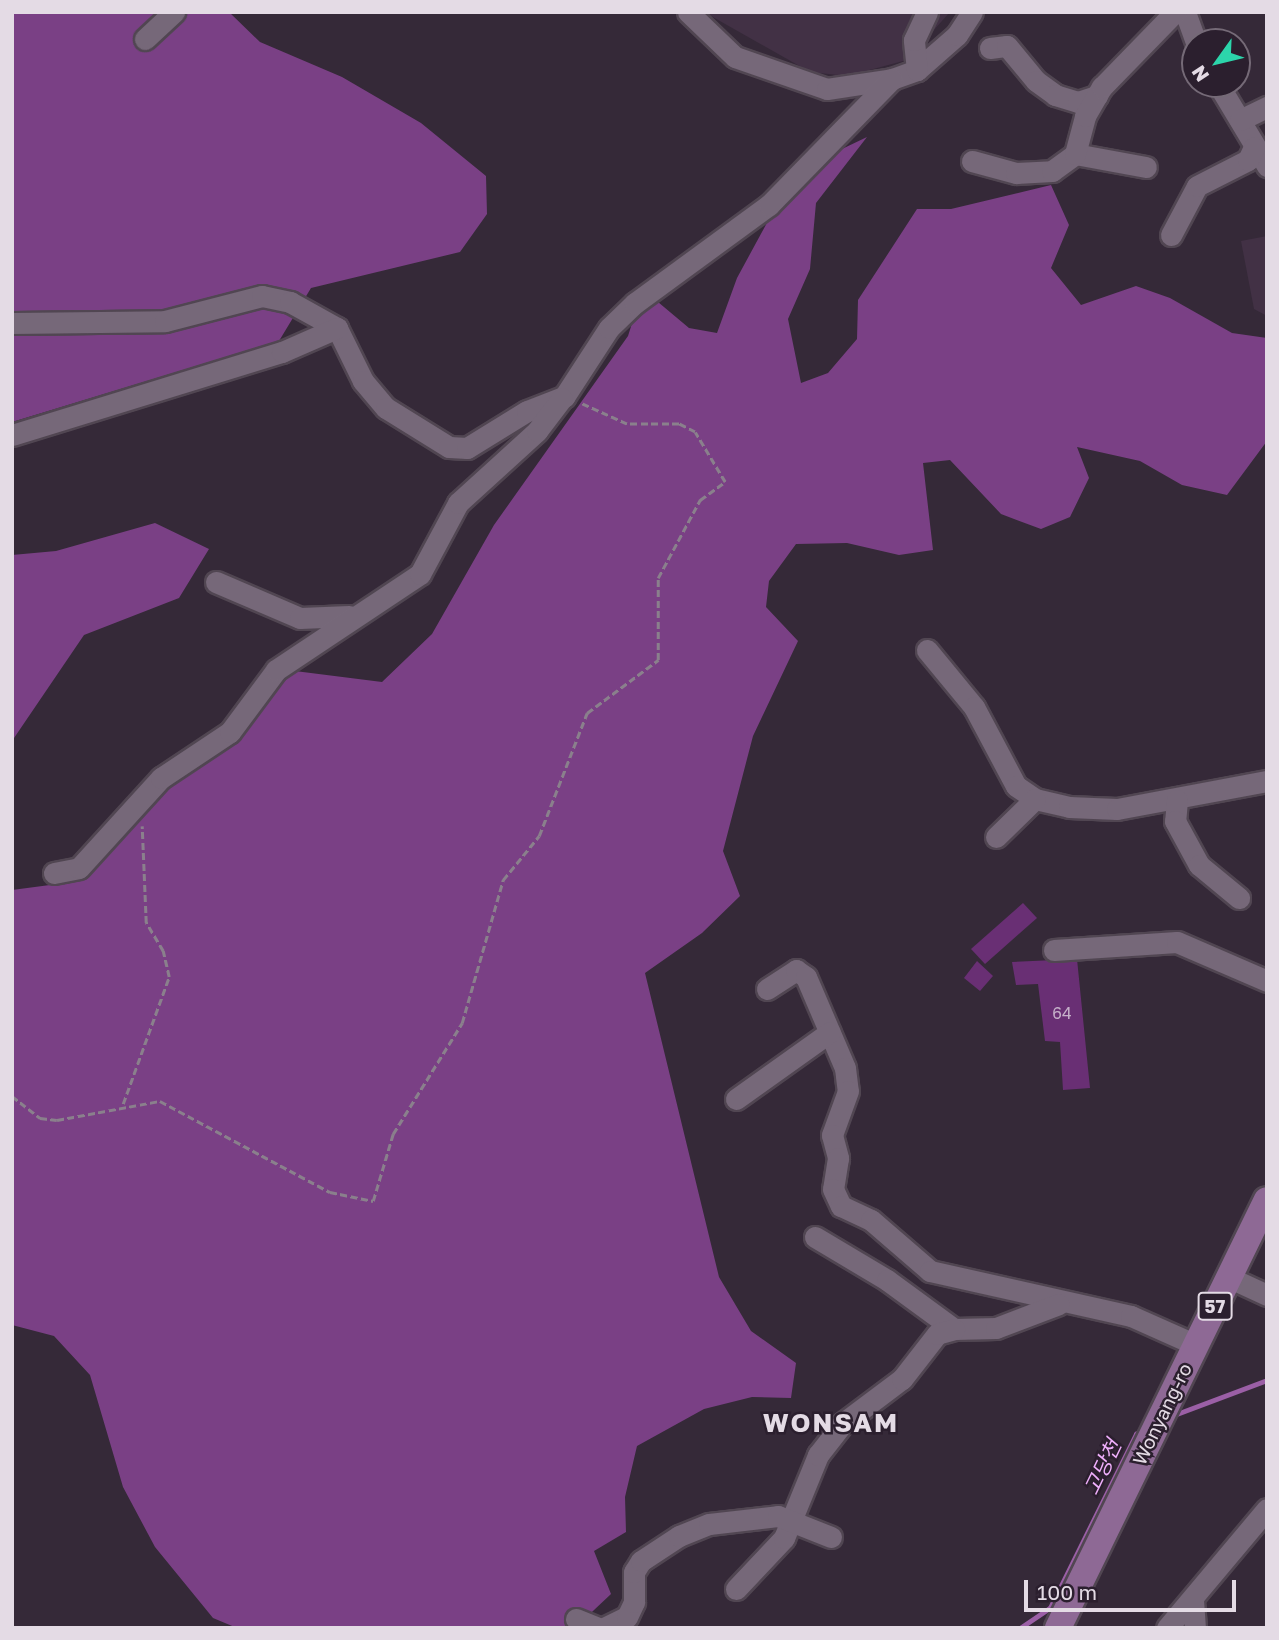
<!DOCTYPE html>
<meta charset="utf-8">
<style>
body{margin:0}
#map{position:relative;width:1279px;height:1640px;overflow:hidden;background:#352938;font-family:"Golos Text","Noto Sans KR",sans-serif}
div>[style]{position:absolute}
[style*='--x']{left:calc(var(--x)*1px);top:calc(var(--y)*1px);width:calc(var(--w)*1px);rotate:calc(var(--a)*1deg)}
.built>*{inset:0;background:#423145}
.forest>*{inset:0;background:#7a4085}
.stream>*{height:4.5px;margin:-2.25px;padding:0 2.25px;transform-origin:2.25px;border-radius:2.25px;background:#9b5fa6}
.building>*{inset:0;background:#692f74}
.path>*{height:2.5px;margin-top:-1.25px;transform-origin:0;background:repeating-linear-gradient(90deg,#8a808c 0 7px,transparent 0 10.5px)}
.roads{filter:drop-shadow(2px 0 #514652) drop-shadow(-2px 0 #514652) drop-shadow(0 2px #514652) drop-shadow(0 -2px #514652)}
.minor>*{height:21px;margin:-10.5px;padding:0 10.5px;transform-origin:10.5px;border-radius:10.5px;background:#766879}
.major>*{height:26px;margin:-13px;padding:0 13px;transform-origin:13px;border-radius:13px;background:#8e6995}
span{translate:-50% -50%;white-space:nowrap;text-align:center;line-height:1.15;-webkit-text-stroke:5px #2b1f2e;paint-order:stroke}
.number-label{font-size:16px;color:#c5b0c9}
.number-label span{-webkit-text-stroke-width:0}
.shield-label span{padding:2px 5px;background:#2b1f2e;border:2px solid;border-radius:5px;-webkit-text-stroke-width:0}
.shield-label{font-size:18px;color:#e4dbe5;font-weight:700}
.street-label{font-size:19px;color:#e4dbe5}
.water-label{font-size:21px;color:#efaffb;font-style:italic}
.district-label{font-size:26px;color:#e4dbe5;font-weight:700;letter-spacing:2px}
.frame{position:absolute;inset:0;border:14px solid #e4dbe5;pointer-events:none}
.north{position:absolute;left:1181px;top:28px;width:70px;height:70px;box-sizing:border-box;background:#2b1f2e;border:2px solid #756a77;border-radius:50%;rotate:236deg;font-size:19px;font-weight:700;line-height:28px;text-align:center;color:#e4dbe5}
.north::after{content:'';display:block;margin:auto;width:24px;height:32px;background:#2cd5ab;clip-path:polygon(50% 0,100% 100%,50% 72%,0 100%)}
.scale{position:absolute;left:1024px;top:1580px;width:212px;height:32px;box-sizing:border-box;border:4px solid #e4dbe5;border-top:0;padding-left:9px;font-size:21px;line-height:24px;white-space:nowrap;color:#e4dbe5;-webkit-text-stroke:5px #2b1f2e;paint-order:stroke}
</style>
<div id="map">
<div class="built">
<div style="clip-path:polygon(704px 12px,950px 12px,907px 60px,847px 76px,810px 72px)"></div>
<div style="clip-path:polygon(1267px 236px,1267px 316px,1254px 309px,1241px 241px)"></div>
</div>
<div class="forest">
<div style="clip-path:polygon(12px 12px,229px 12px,260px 42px,342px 77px,421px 123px,486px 176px,487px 214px,460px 252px,311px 288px,279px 341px,12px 422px)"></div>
<div style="clip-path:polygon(867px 137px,816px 203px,810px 269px,788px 319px,801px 383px,828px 373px,857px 339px,858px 300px,917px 209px,951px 209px,1051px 185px,1069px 225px,1051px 268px,1081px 305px,1136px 286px,1170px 298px,1232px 333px,1267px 338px,1267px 441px,1227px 495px,1182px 485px,1140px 461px,1077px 447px,1089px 478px,1070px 517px,1041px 529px,1001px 514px,950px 460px,923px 463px,933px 550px,899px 555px,847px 543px,796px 544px,769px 581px,766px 607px,798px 641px,753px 736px,723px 851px,740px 896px,702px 933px,645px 973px,719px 1277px,751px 1331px,796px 1363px,791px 1398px,752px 1397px,704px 1409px,637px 1446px,625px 1497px,626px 1532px,594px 1551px,611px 1594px,576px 1627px,237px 1628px,213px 1618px,155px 1547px,123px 1487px,90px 1375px,54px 1336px,12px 1325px,12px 890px,65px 883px,287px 670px,382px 682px,432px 634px,494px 525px,628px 336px,635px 314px,658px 302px,689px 328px,717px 333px,737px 278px,782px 195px,819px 160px)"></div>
<div style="clip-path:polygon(155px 523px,209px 549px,179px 598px,84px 635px,12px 741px,12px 555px,56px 551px)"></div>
</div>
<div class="stream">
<div style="--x:1174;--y:1415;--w:99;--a:-20.6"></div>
<div style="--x:1020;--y:1628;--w:36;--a:-34"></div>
<div style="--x:1050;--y:1608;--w:194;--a:-63.7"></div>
<div style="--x:1136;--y:1434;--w:9;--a:-27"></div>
</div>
<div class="building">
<div style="clip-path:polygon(1023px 903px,1037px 918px,985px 964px,971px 949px)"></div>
<div style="clip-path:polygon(1077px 959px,1090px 1088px,1063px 1090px,1060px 1042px,1045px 1041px,1038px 984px,1016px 985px,1012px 962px)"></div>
<div style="clip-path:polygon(977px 961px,993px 976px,980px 991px,964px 978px)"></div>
</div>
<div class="path">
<div style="--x:12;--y:1096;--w:36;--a:38"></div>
<div style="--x:40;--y:1118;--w:17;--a:7"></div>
<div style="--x:57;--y:1120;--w:105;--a:-10.5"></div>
<div style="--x:160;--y:1101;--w:193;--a:28.2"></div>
<div style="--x:330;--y:1192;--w:44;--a:11.8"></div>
<div style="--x:373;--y:1201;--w:70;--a:-73.4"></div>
<div style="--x:393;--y:1134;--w:131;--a:-58.1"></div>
<div style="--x:462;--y:1023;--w:149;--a:-74"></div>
<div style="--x:503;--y:880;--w:57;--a:-50.7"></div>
<div style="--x:539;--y:836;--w:132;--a:-68.7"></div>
<div style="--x:587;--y:713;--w:89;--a:-36.7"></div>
<div style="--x:658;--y:660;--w:82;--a:-90"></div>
<div style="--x:658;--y:578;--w:89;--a:-61.7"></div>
<div style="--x:700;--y:500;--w:31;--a:-36"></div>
<div style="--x:725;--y:482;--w:58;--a:-121"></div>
<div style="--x:695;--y:432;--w:18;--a:-153"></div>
<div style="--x:679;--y:424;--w:52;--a:180"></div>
<div style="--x:627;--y:424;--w:51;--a:-155.9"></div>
<div style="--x:123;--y:1104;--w:135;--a:-70.1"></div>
<div style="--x:169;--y:977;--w:27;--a:-103"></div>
<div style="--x:163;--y:951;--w:33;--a:-121"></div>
<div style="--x:146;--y:923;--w:97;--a:-92.4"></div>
</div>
<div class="roads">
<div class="minor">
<div style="--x:688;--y:12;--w:65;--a:43.8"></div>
<div style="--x:735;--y:57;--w:97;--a:19.2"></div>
<div style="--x:827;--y:89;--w:66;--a:-8.7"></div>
<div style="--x:892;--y:79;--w:27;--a:-20"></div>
<div style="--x:917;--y:70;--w:53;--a:-41.2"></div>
<div style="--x:957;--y:35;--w:27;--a:-57"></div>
<div style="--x:1185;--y:12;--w:32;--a:70"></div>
<div style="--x:145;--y:39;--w:40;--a:-43"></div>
<div style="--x:990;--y:48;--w:17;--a:-7"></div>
<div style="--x:1007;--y:46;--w:45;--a:50.4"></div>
<div style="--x:1036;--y:81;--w:24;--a:36"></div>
<div style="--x:1055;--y:95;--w:24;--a:17"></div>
<div style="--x:1078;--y:102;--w:20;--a:-18"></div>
<div style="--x:917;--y:70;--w:30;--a:-96"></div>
<div style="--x:914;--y:40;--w:31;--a:-65"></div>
<div style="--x:1218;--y:84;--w:96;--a:59.1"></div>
<div style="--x:1240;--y:120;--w:30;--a:-26"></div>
<div style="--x:1075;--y:154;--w:72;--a:10.4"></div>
<div style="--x:972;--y:161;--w:46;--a:15.3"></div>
<div style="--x:1016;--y:173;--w:36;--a:-3"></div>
<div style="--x:1052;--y:171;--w:29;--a:-36"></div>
<div style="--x:1075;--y:154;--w:39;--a:-75"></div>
<div style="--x:1085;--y:116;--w:34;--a:-60"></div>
<div style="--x:1102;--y:87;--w:105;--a:-45.8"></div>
<div style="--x:1171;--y:235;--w:55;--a:-62"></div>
<div style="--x:1197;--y:186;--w:57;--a:-27"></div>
<div style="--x:1248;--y:160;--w:14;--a:-65"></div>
<div style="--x:12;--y:323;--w:153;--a:-0.7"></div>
<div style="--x:165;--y:321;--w:100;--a:-14.5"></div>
<div style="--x:262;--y:296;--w:29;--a:12"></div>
<div style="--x:290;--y:302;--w:54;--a:29"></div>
<div style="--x:337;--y:328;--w:59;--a:63.9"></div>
<div style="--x:363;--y:381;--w:35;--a:50"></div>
<div style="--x:386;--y:408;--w:74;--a:31.8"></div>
<div style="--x:449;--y:447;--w:18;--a:3"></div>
<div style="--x:467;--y:448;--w:70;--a:-31.7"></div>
<div style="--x:527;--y:411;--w:40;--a:-21"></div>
<div style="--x:564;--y:397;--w:82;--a:-56.9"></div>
<div style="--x:609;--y:328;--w:36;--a:-44"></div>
<div style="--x:635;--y:303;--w:166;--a:-36.2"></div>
<div style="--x:769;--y:205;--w:176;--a:-45.7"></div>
<div style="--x:12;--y:435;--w:282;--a:-17.1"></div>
<div style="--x:282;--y:352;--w:60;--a:-23.6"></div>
<div style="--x:216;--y:582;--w:91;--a:23.2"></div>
<div style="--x:300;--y:618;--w:49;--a:-2.3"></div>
<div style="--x:927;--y:650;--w:74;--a:50.5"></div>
<div style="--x:974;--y:707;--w:89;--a:62"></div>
<div style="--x:1016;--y:786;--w:23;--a:34"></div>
<div style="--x:1035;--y:799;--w:35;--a:13"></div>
<div style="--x:1069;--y:807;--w:48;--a:2.4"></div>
<div style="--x:1117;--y:809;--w:153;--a:-10.6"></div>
<div style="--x:1177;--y:800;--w:21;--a:95"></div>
<div style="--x:1175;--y:821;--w:50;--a:61.4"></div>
<div style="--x:1199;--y:865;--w:52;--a:39.5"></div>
<div style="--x:996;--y:837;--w:54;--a:-44.3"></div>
<div style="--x:54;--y:873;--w:25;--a:-11"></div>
<div style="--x:79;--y:868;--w:122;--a:-47.7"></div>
<div style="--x:161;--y:778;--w:83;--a:-33.7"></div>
<div style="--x:230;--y:732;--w:77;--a:-53.4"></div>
<div style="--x:276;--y:670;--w:173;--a:-33.7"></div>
<div style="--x:420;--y:574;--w:81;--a:-61.8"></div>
<div style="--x:458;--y:503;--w:107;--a:-42.3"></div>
<div style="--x:537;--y:431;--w:41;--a:-52.9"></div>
<div style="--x:1054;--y:950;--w:123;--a:-3.7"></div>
<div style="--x:1177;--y:942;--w:98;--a:23.4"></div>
<div style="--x:767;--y:989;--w:35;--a:-33"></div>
<div style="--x:796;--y:970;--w:12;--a:35"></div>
<div style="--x:806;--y:977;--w:99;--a:66.8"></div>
<div style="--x:845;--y:1068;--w:23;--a:83"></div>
<div style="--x:848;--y:1091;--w:47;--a:110"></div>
<div style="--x:832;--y:1135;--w:24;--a:75"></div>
<div style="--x:838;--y:1158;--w:31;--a:99"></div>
<div style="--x:833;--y:1189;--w:19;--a:65"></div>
<div style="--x:841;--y:1206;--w:33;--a:25"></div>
<div style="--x:871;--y:1220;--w:78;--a:40.8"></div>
<div style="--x:930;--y:1271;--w:206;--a:12.6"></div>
<div style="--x:1131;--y:1316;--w:71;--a:24"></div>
<div style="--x:736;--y:1099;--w:115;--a:-35.5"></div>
<div style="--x:815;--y:1237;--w:84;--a:30.8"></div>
<div style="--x:887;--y:1280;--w:83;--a:36.2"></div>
<div style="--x:954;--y:1329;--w:42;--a:-1.4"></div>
<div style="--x:996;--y:1328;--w:67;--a:-20.9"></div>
<div style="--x:1228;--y:1277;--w:43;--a:24.8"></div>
<div style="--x:736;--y:1589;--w:70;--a:-46.7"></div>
<div style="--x:784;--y:1538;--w:90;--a:-67.7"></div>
<div style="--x:818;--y:1455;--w:39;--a:-52"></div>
<div style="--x:842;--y:1424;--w:75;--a:-36.9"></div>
<div style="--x:902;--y:1379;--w:57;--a:-52.1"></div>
<div style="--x:937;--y:1334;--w:18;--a:-16"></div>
<div style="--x:1193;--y:1600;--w:28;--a:86"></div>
<div style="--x:576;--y:1619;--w:24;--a:22"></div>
<div style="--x:604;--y:1628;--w:25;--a:-26"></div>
<div style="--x:627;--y:1617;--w:17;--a:-65"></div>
<div style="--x:634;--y:1602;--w:30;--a:-90"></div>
<div style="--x:634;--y:1572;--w:13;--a:-58"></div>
<div style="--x:641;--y:1561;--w:45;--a:-33.3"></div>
<div style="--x:679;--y:1536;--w:32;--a:-22"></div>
<div style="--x:709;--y:1524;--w:69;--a:-6.6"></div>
<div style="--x:778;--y:1516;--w:57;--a:21.6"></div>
<div style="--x:1167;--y:1628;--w:155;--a:-50"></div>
</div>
<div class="major">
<div style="--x:1058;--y:1628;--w:476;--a:-64"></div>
</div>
</div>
<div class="number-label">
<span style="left:1062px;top:1013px">64</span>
</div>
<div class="shield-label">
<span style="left:1215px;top:1306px">57</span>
</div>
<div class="street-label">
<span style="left:1162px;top:1414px;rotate:-64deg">Wonyang-ro</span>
</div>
<div class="water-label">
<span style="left:1102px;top:1467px;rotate:-64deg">고당천</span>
</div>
<div class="district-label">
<span style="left:831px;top:1423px">WONSAM</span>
</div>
<div class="frame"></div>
<div class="north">N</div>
<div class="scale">100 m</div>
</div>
